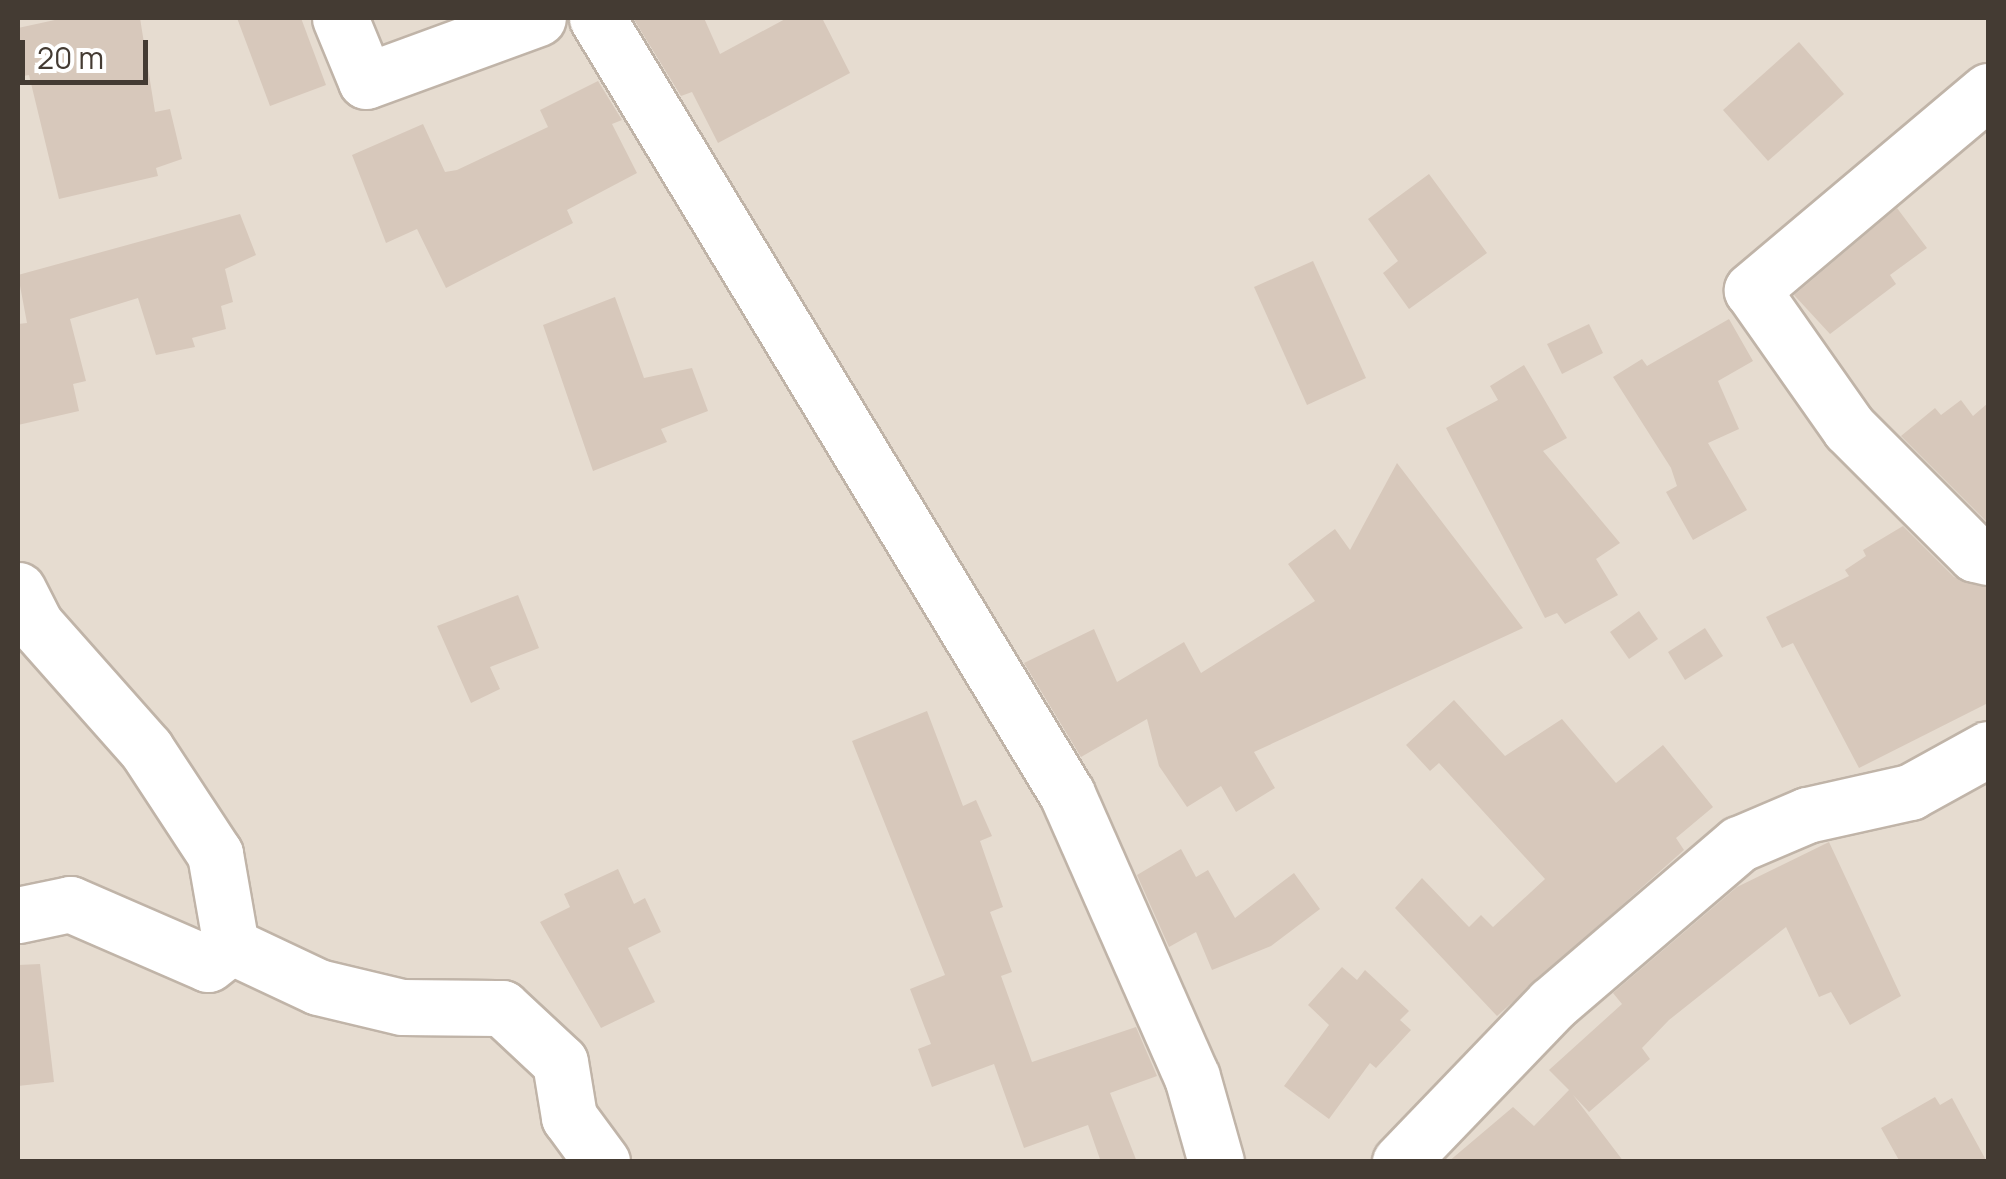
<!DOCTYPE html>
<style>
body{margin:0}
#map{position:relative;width:2006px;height:1179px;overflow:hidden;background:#f2ebe2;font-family:Manrope,sans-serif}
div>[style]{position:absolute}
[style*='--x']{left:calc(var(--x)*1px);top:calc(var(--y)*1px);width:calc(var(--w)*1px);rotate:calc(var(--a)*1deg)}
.residential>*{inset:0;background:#e6dcd0}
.building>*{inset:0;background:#d7c8bb}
.roads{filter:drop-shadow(2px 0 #c0b4a8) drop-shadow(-2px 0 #c0b4a8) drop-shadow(0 2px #c0b4a8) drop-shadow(0 -2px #c0b4a8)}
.minor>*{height:55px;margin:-27.5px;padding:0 27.5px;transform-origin:27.5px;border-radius:27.5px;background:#fff}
span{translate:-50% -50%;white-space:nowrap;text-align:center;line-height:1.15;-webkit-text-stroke:8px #fff;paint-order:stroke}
.frame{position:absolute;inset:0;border:20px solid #443b33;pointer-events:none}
.scale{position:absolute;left:20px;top:40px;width:128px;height:45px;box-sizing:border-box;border:5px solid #443b33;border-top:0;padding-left:12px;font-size:30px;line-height:35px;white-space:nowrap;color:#443b33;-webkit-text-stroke:8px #fff;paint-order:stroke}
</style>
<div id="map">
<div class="residential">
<div style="clip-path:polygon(18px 18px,1988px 18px,1988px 1161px,18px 1161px)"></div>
</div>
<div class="building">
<div style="clip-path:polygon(64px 18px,140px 18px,155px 112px,170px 109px,182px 159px,156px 168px,158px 176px,59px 199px,29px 75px,18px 77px,18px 28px)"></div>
<div style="clip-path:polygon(237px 18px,301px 18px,326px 85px,270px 106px)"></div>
<div style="clip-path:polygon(633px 18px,704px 18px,720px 54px,787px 18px,822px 18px,850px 73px,718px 143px,692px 92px,681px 96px)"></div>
<div style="clip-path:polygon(1799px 42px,1844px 94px,1768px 161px,1723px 110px)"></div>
<div style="clip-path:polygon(598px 81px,622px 120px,612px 124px,637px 173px,567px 210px,573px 223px,446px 288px,417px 229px,386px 243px,352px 155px,423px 124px,445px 172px,457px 170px,548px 127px,540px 110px)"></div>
<div style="clip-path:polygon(1429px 174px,1487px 253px,1409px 309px,1383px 273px,1398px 261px,1368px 219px)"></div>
<div style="clip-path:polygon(1897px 208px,1927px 248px,1890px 275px,1896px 284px,1830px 334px,1794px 295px)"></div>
<div style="clip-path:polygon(240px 214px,256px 255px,225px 269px,233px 302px,221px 306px,226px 329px,192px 338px,195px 347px,156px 355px,138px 298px,70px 319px,86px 381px,73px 384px,79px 411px,18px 425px,18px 324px,27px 323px,18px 275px)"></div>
<div style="clip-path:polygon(1313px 261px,1366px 378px,1307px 405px,1254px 287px)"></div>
<div style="clip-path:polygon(615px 297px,644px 378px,692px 368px,708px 411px,661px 429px,667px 442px,593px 471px,543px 325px)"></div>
<div style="clip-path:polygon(1729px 319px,1753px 361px,1718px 381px,1739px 429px,1708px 443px,1747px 510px,1693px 540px,1666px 492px,1677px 486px,1671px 468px,1613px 377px,1642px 359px,1647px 366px)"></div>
<div style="clip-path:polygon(1589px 324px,1603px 353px,1562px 374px,1547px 344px)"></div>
<div style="clip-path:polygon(1524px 365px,1567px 438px,1543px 451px,1620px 543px,1596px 559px,1618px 595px,1565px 624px,1557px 613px,1545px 618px,1446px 428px,1498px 400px,1490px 386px)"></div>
<div style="clip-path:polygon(1961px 400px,1973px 416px,1988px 403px,1988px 523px,1901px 436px,1935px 408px,1941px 415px)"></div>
<div style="clip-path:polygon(1397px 463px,1523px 628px,1254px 752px,1275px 788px,1236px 812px,1221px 786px,1187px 807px,1159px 766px,1147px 719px,1081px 757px,1024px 663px,1094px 629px,1117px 682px,1184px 642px,1201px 673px,1315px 601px,1288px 564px,1335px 529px,1350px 550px)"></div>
<div style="clip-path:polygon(1903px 526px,1954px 577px,1988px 587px,1988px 703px,1859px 768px,1793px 643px,1782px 648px,1766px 617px,1849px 576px,1845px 570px,1866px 556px,1863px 550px)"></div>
<div style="clip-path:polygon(518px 595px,539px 648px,490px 667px,500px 689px,471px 703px,437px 626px)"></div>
<div style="clip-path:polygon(1639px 611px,1658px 639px,1629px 659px,1610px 632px)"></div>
<div style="clip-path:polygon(1705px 628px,1723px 656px,1685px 680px,1668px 652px)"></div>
<div style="clip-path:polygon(1454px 700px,1505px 756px,1562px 719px,1616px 783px,1663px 745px,1713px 807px,1676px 838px,1684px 850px,1497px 1016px,1395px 908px,1422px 878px,1469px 927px,1481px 915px,1493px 927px,1545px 879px,1439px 763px,1430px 771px,1406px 745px)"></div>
<div style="clip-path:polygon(927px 711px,963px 806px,976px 800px,992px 836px,980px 841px,1003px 907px,990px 912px,1012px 972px,1001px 976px,1032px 1062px,1136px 1027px,1157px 1076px,1110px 1093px,1137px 1162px,1101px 1162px,1088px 1125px,1024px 1148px,994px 1064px,932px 1087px,918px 1049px,931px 1044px,910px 989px,945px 975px,852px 741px)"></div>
<div style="clip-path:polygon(1829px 842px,1901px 996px,1850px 1025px,1831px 992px,1819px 997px,1786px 927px,1669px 1020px,1642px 1048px,1650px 1059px,1589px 1112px,1573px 1095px,1624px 1162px,1448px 1162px,1513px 1107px,1534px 1126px,1569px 1090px,1549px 1070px,1622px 1004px,1613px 993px,1737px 887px)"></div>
<div style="clip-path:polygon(1181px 849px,1196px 877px,1208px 870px,1235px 918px,1294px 873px,1320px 909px,1271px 946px,1212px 970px,1196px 932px,1169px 947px,1137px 875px)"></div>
<div style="clip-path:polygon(618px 869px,634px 904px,645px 898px,661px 932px,628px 948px,655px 1002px,601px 1028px,540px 922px,570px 907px,564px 894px)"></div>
<div style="clip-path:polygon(40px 964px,54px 1082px,18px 1086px,18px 965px)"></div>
<div style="clip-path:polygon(1342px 967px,1357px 980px,1365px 970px,1409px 1011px,1400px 1020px,1411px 1030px,1376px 1068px,1370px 1063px,1329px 1119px,1284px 1086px,1329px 1025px,1308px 1005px)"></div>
<div style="clip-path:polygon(1935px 1097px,1940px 1105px,1952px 1098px,1987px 1162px,1900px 1162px,1881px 1128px)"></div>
</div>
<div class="roads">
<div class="minor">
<div style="--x:340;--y:18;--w:68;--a:67.6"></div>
<div style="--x:366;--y:81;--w:183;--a:-20.1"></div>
<div style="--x:597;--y:18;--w:907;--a:58.8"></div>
<div style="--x:1067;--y:794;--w:309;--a:66.2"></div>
<div style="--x:1192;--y:1077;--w:88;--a:74.2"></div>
<div style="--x:1988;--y:91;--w:309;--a:139.9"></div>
<div style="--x:1752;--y:290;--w:169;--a:54.9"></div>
<div style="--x:1849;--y:428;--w:178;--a:45"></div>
<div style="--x:1975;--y:554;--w:13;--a:13"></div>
<div style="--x:18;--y:590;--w:39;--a:63"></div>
<div style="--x:36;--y:625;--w:166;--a:48.4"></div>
<div style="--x:146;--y:749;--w:126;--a:56.7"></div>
<div style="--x:215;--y:854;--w:93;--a:80.1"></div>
<div style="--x:18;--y:915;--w:53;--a:-11.9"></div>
<div style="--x:70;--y:904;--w:150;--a:23.5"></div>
<div style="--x:208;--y:964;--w:29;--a:-38"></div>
<div style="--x:231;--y:946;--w:96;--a:25.2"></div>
<div style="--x:318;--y:987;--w:86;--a:13.4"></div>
<div style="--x:402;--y:1007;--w:100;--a:0.6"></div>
<div style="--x:502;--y:1008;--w:79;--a:43"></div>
<div style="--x:560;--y:1062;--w:56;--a:80.7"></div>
<div style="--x:569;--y:1117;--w:56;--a:53.7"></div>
<div style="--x:1400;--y:1162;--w:219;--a:-46.1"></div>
<div style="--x:1552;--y:1004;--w:246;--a:-40.6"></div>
<div style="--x:1739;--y:844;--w:74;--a:-23.1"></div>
<div style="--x:1807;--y:815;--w:106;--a:-12.6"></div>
<div style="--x:1910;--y:792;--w:89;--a:-28.9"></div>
</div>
</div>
<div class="frame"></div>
<div class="scale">20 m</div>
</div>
